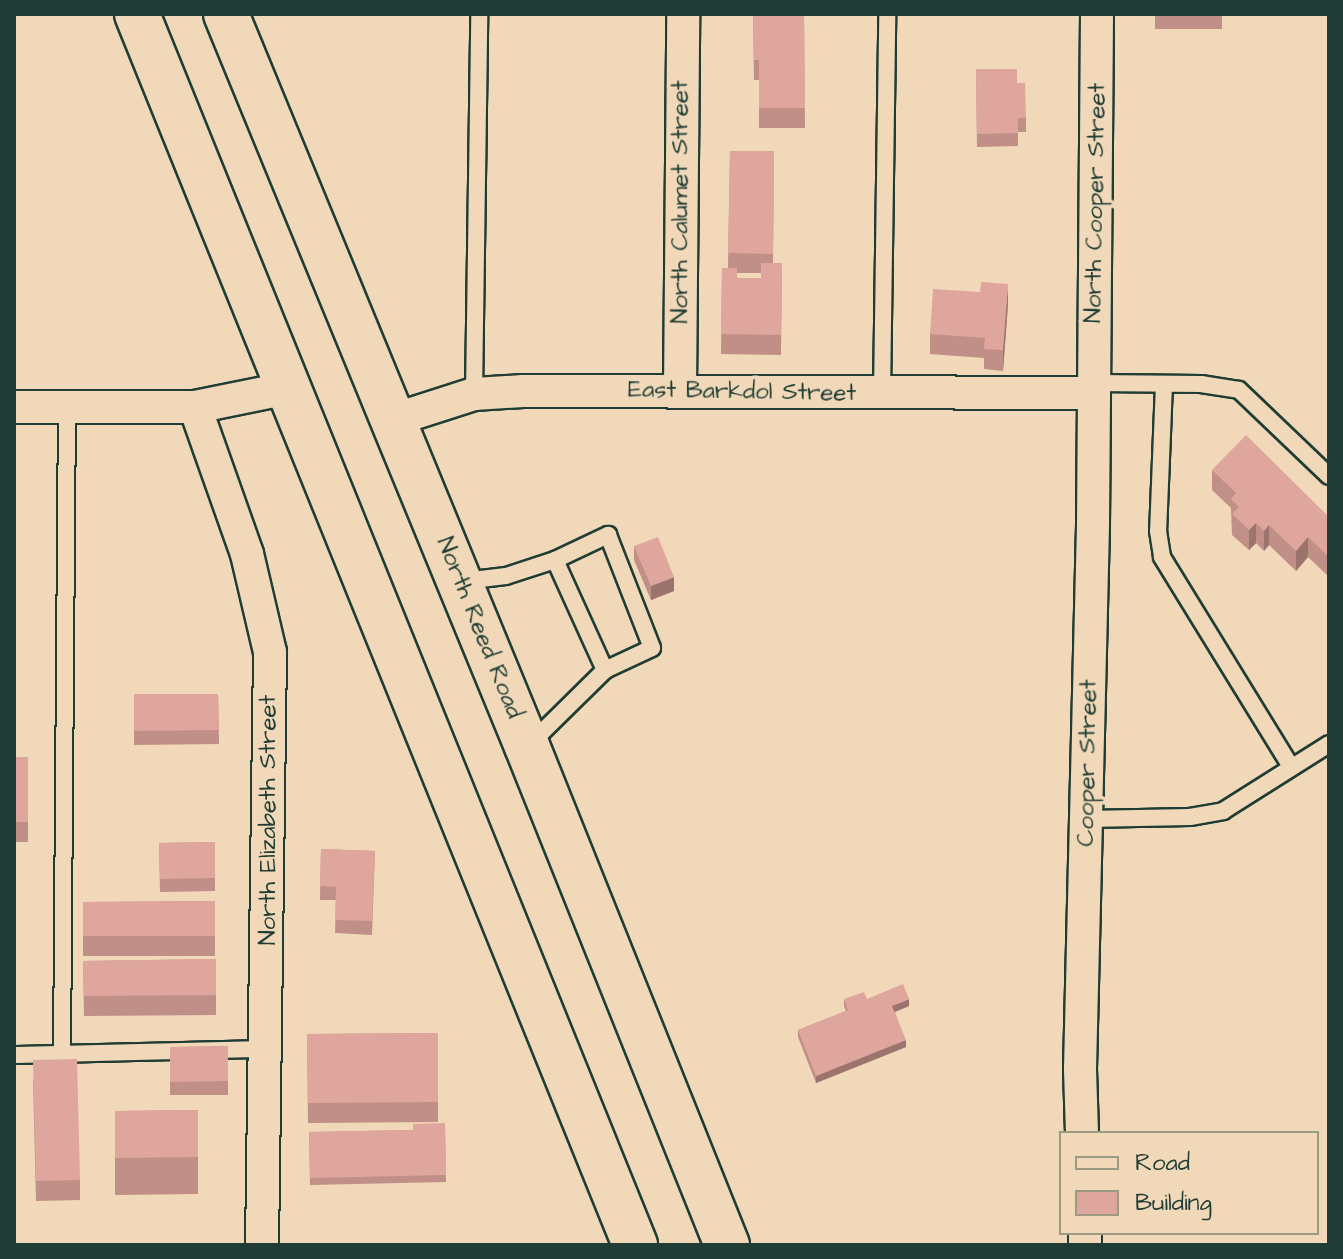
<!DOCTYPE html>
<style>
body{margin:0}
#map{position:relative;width:1343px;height:1259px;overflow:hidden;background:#f1d8b9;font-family:"Architects Daughter",sans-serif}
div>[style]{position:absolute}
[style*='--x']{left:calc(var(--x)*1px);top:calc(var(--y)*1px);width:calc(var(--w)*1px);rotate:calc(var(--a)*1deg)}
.roads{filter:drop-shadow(2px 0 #1f3d34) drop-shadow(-2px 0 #1f3d34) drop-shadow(0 2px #1f3d34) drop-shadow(0 -2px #1f3d34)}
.service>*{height:16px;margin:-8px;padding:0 8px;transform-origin:8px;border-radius:8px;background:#f1d8b9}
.minor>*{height:32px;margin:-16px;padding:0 16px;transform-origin:16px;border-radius:16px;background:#f1d8b9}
.primary>*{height:44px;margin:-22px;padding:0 22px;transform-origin:22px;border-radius:22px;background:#f1d8b9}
.wall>*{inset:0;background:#c08f87}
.shaded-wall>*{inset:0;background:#9c746e}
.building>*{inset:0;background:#dfa69d}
span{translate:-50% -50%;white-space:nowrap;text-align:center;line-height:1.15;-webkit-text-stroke:7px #f1d8b9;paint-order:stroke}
.street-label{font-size:24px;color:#1f3d34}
.frame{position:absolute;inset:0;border:16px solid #1f3d34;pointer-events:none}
.legend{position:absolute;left:1059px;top:1131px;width:260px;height:104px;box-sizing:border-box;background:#f1d8b9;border:2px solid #9d9a84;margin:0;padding:10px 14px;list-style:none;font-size:24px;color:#1f3d34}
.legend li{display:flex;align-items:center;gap:16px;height:40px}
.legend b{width:40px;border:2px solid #9d9a84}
</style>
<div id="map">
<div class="roads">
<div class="service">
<div style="--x:1094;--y:383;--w:107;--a:0.5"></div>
<div style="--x:1201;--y:384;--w:38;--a:9"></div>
<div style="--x:1239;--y:390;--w:124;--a:43.7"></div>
<div style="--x:1164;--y:384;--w:147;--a:92.3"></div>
<div style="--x:1158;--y:531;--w:26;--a:81"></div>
<div style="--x:1162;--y:557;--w:246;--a:58.4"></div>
<div style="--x:474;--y:394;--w:380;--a:-89.2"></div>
<div style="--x:882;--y:394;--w:380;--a:-89.2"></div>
<div style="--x:555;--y:560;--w:121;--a:65.6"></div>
<div style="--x:464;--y:581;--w:42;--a:-6.8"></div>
<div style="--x:506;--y:576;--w:52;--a:-18.1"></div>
<div style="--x:555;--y:560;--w:59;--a:-25.3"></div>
<div style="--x:608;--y:535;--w:121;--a:68.7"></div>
<div style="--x:652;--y:648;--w:52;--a:154.9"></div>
<div style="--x:605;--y:670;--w:107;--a:135.4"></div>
<div style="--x:1086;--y:819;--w:104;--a:-1.1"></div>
<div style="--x:1190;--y:817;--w:34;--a:-10"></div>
<div style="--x:1223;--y:811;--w:125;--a:-32.3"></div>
<div style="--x:62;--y:1054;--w:647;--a:-89.56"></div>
<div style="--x:14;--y:1055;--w:253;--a:-1.4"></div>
</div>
<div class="minor">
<div style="--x:680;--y:390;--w:376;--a:-89.5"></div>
<div style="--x:14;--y:407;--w:181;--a:0"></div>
<div style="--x:195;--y:407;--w:95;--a:-11.5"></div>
<div style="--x:195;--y:407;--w:156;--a:70.5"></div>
<div style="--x:247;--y:554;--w:101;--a:76.8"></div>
<div style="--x:270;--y:652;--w:593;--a:90.77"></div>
<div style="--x:393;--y:420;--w:85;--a:-17.8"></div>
<div style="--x:474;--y:394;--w:49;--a:-3.5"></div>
<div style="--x:523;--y:391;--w:571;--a:0.2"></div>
<div style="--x:1082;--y:1133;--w:64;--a:-91.8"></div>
<div style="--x:1080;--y:1069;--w:545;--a:-88.63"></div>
<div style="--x:1093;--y:524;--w:510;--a:-89.55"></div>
<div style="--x:1085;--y:1233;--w:12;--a:90"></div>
</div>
<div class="primary">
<div style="--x:137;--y:14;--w:1328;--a:67.97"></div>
<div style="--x:226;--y:14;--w:791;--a:67.65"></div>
<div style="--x:527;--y:746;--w:538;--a:68.16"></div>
</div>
</div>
<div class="wall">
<div style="clip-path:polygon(753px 14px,804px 14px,805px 128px,759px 128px,759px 80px,754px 80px)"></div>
<div style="clip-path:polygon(1155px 14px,1222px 14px,1222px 29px,1155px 29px)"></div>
<div style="clip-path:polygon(976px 69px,1017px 83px,1026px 118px,1026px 132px,1018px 132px,1018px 146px,977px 147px)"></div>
<div style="clip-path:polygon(evenodd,730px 151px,774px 151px,773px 263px,782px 263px,781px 355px,721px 354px,722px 268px,728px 268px,730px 151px,737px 273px,761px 273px,761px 278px,737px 278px,737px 273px)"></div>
<div style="clip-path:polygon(1008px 304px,1003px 371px,984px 369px,984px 358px,930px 354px,930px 334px)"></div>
<div style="clip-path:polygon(1212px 470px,1329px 517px,1329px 577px,1308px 557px,1296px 571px,1269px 545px,1264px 551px,1256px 543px,1249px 550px,1232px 535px,1231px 508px,1212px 490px)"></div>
<div style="clip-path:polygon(634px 546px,674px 591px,651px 600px,634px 560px)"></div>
<div style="clip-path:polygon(134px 694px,218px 694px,219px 744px,134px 745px)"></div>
<div style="clip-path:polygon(14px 757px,28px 757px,28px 842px,14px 842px)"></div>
<div style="clip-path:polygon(215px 842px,215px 891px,160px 892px,159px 843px)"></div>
<div style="clip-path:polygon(321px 849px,375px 851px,372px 935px,335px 933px,336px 900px,320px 900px)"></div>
<div style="clip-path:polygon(215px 901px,215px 956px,83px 956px,83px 902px)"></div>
<div style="clip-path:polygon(216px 959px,216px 1015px,84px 1016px,83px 961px)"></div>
<div style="clip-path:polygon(844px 999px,867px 999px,909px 1006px,895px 1012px,906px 1047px,816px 1083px,798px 1037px,798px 1030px,846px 1011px,844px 1006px)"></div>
<div style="clip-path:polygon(438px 1033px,438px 1122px,308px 1123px,307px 1034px)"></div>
<div style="clip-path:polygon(228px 1046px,228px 1095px,170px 1095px,170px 1047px)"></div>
<div style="clip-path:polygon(33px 1080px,80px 1180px,80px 1200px,36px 1201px)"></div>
<div style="clip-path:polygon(198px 1110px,198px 1194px,115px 1195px,115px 1111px)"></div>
<div style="clip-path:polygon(445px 1123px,446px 1182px,310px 1185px,309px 1132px,413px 1130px)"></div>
</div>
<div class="shaded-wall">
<div style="clip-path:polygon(1008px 284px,1008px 304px,1003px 371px,1003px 350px)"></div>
<div style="clip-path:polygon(1256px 523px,1256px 543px,1249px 550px,1249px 530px)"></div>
<div style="clip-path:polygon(1269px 525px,1269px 545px,1264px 551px,1264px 531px)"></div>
<div style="clip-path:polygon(1308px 537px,1308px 557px,1296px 571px,1296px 551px)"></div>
<div style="clip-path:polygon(674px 577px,674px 591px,651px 600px,651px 586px)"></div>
<div style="clip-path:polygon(909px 999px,909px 1006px,892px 1013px,892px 1006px)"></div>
<div style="clip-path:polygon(906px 1040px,906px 1047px,816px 1083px,816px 1076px)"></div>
</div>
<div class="building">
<div style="clip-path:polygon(753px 14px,804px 14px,805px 108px,759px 108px,759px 60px,754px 60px)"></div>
<div style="clip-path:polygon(976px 69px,1017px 69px,1017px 83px,1025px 83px,1026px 118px,1018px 118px,1018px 133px,977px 134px)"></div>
<div style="clip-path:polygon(730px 151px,774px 151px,773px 254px,728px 253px)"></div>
<div style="clip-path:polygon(761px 263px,782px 263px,781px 335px,721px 334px,722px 268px,737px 268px,737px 278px,761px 278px)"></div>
<div style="clip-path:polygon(981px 282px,1008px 284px,1003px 350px,984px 349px,985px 338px,930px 334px,933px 289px,980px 292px)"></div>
<div style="clip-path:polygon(1246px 435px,1329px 517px,1329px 557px,1308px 537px,1296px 551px,1269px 525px,1264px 531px,1256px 523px,1249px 530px,1232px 514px,1239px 507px,1231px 499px,1236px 493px,1212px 470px)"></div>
<div style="clip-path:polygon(658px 537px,674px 577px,651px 586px,634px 546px)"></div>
<div style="clip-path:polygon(134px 694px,218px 694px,219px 730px,134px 731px)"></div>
<div style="clip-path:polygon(14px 757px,28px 757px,28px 822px,14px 822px)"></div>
<div style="clip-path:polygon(215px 842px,215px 878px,160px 879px,159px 843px)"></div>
<div style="clip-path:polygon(321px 849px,375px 851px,372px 921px,335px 920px,336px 887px,320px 886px)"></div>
<div style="clip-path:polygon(215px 901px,215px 936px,83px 936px,83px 902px)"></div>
<div style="clip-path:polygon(216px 959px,216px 995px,84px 996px,83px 961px)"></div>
<div style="clip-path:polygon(903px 984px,909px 999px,892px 1006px,906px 1040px,816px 1076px,798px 1030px,848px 1010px,844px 999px,864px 992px,867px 999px)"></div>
<div style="clip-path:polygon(438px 1033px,438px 1102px,308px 1103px,307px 1034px)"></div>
<div style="clip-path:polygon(228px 1046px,228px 1081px,170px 1082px,170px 1047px)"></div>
<div style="clip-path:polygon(77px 1059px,80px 1180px,36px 1181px,33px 1060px)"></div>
<div style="clip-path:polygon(198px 1110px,198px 1157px,115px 1158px,115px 1111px)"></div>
<div style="clip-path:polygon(445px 1123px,446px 1175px,310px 1178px,309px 1132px,413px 1130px,413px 1124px)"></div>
</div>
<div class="street-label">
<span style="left:681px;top:202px;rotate:-90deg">North Calumet Street</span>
<span style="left:1096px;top:203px;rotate:-89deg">North Cooper Street</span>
<span style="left:742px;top:392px;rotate:1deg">East Barkdol Street</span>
<span style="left:479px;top:628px;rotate:68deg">North Reed Road</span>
<span style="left:1088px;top:763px;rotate:-89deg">Cooper Street</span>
<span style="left:269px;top:820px;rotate:-90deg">North Elizabeth Street</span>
</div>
<div class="frame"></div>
<ul class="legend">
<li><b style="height:10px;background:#f1d8b9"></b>Road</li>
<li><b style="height:22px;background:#dfa69d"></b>Building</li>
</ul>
</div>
